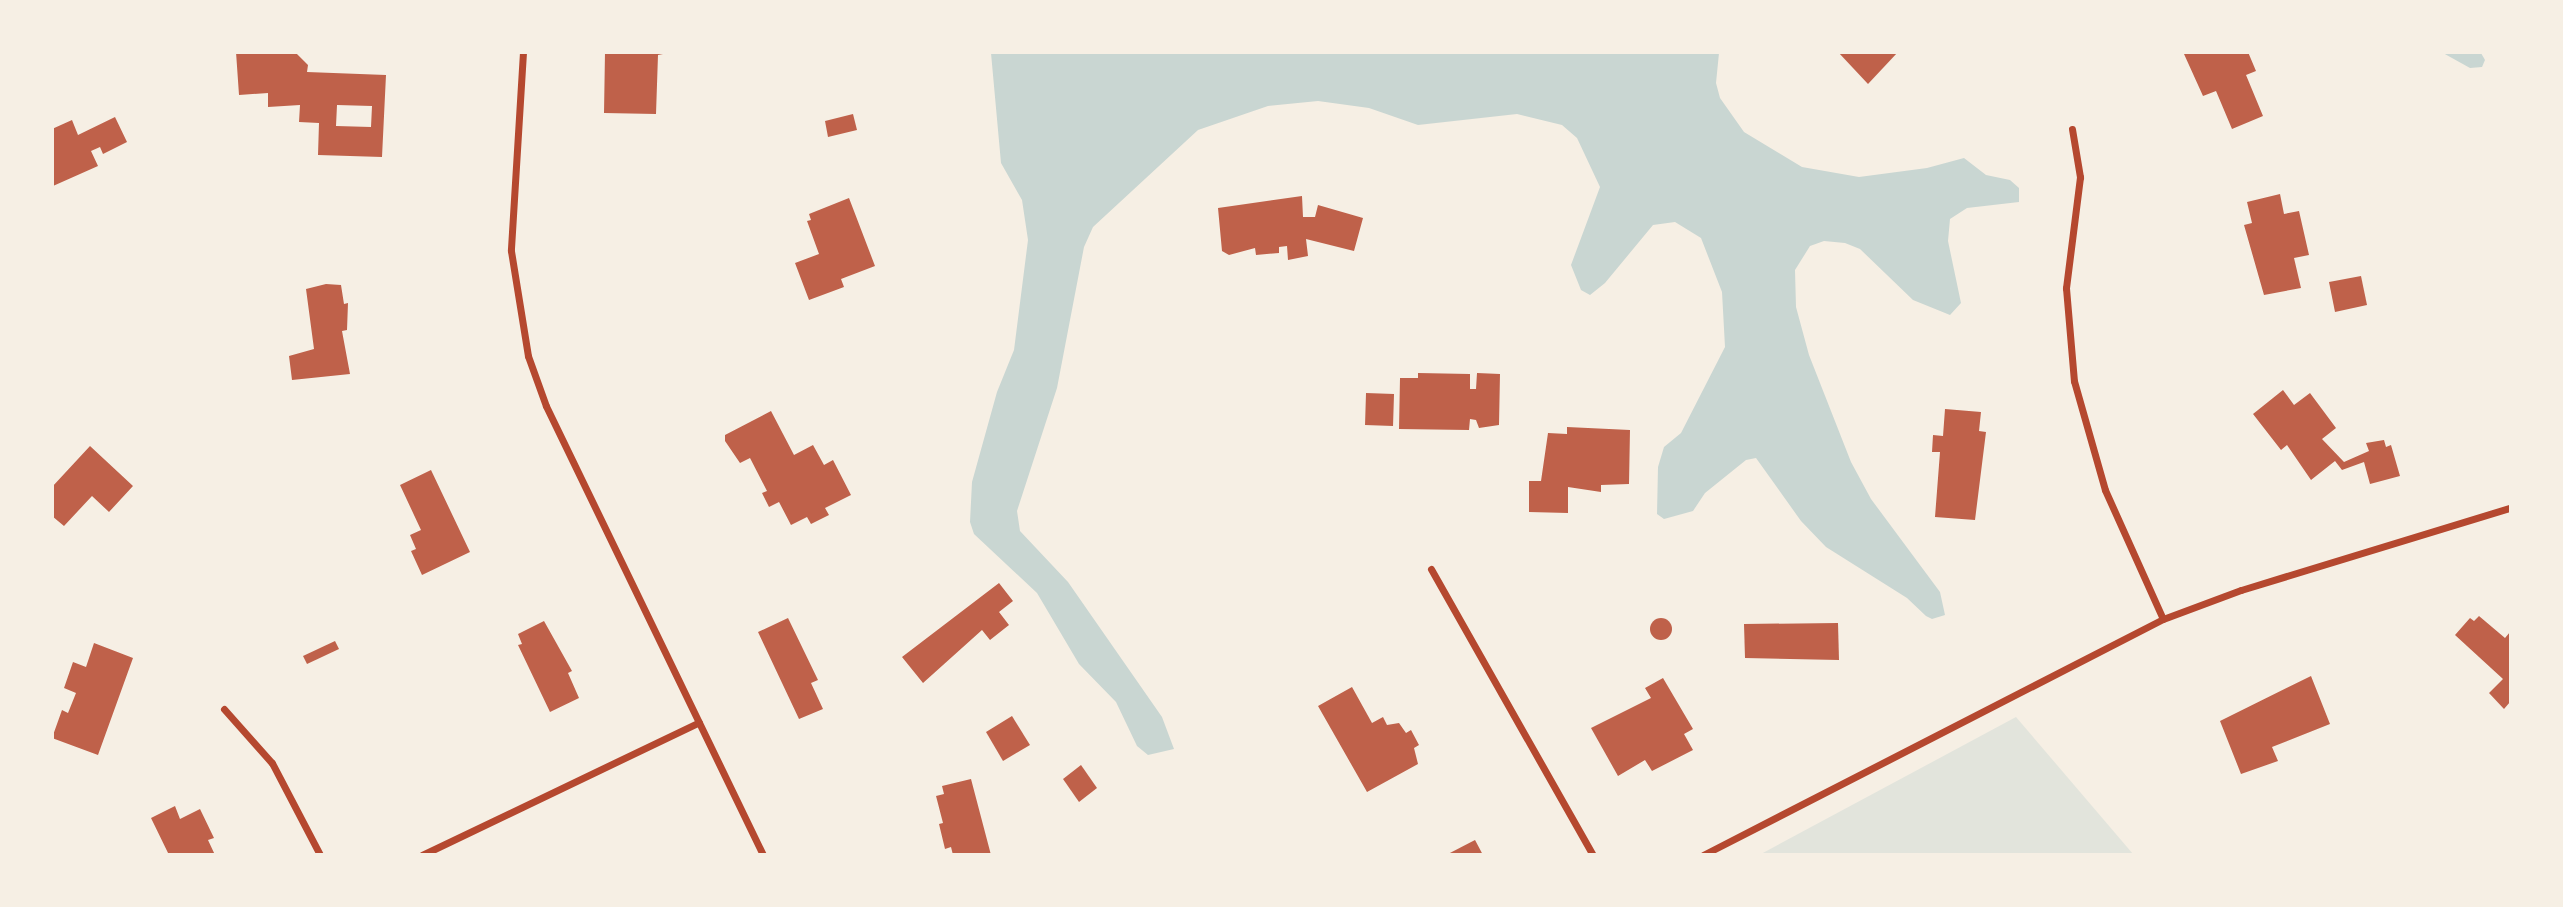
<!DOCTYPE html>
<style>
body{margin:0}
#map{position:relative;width:2563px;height:907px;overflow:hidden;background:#f6efe4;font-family:Barlow,sans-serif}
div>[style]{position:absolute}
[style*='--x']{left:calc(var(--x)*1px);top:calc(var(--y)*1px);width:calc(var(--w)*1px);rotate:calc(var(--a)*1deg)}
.green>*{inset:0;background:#e2e4dc}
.water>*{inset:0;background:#c9d6d2}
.building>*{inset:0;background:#bf614a}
.round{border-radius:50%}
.minor>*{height:7px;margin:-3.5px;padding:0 3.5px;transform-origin:3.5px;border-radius:3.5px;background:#b5482f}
span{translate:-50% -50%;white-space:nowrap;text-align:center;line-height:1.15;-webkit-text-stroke:6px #f6efe4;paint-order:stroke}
.frame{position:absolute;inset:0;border:54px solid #f6efe4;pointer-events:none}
</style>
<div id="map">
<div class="green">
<div style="clip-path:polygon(2016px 717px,2133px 854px,1761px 854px)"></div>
</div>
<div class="water">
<div style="clip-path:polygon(991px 53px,1719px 53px,1716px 83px,1720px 98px,1744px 132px,1802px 167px,1859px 177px,1927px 168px,1964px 158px,1986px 175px,2010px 180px,2019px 188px,2019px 202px,1967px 208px,1950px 219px,1948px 241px,1961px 303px,1950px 315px,1913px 300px,1860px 249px,1845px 243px,1824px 241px,1810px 246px,1795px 270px,1796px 307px,1809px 355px,1851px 462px,1871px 499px,1940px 592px,1945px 615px,1932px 619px,1926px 616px,1907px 598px,1826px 547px,1801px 521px,1756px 458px,1746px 460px,1705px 493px,1693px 511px,1664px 519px,1657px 514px,1658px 467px,1664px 447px,1681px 433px,1725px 347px,1722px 292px,1701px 238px,1675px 222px,1653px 225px,1605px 283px,1590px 295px,1581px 290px,1571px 265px,1600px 187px,1577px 138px,1562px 125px,1517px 114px,1418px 125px,1369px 108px,1318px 101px,1268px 106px,1198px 130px,1093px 227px,1084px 247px,1057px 388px,1017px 511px,1020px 531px,1068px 582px,1162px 717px,1174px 749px,1148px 755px,1137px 746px,1116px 702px,1079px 664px,1037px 593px,974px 534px,970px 522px,972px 482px,997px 392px,1014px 350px,1028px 240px,1022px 200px,1001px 163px)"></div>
<div style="clip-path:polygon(2443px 53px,2481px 53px,2485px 60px,2482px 67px,2470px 68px)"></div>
</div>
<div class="building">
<div style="clip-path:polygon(evenodd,236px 52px,295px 52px,308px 65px,307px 72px,386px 75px,382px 157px,318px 155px,319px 123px,299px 122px,300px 105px,268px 107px,268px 93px,239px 95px,236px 52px,337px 105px,372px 106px,371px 127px,336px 126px,337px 105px)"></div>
<div style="clip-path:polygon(605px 52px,673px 52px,658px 55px,656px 114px,604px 113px)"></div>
<div style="clip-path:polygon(1838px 52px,1898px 52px,1868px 84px)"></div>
<div style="clip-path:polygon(2229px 52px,2248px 52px,2256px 71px,2246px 75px,2263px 116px,2232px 129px,2216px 91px,2203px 96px,2184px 54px)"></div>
<div style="clip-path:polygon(853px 114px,857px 130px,828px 137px,825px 121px)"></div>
<div style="clip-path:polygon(115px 117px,127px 142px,103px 154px,100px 147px,91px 151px,98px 166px,53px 186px,52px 129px,72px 120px,78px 135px)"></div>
<div style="clip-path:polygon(2280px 194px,2284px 214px,2299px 211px,2309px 255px,2294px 258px,2301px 288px,2264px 295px,2244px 225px,2252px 223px,2247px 202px)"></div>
<div style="clip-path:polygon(1302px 196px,1303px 217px,1315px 217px,1318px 205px,1363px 218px,1354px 251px,1306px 239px,1308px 256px,1288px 260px,1287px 246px,1279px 247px,1279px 253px,1256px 255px,1255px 248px,1229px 255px,1222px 251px,1218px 208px)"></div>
<div style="clip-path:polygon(849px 198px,875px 266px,841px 279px,844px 287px,809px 300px,795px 263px,819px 254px,807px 221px,811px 220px,809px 214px)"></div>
<div style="clip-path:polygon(2361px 276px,2367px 305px,2335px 312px,2329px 282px)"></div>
<div style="clip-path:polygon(326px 284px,341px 285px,344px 304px,348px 303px,347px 330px,342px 331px,350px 374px,292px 380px,289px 356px,314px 349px,306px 289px)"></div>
<div style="clip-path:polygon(1418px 373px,1470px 374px,1470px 389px,1476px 389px,1477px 373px,1500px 374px,1499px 425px,1479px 428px,1476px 420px,1470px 419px,1469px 430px,1399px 429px,1400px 378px,1418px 378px)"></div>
<div style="clip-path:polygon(2283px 390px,2294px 405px,2310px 393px,2336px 428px,2322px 439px,2344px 462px,2369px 451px,2366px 443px,2384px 440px,2386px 447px,2391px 445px,2400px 476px,2370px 484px,2364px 462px,2342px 470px,2335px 461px,2311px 480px,2287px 445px,2281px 450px,2253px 414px)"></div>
<div style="clip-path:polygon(1366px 393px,1394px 394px,1393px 426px,1365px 425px)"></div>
<div style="clip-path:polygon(1945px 409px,1981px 412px,1979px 431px,1986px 432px,1975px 520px,1935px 517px,1940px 452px,1932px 452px,1933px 435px,1943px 436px)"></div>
<div style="clip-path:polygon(771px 411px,794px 455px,813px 445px,824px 465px,833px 460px,851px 495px,825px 508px,829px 515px,811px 524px,807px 517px,791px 525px,779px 502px,769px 507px,762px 493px,767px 491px,750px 458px,740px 463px,725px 441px,725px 435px)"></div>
<div style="clip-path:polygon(1567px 427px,1630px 430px,1629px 484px,1601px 485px,1601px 492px,1568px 487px,1568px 513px,1529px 512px,1529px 481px,1541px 481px,1548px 433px,1567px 434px)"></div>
<div style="clip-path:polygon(90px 446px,133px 486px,109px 512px,92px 496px,64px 526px,52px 516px,52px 487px)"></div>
<div style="clip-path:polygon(431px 470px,470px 552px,422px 575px,411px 551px,416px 549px,410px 535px,421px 530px,400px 485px)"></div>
<div style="clip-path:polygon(999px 583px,1013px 601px,999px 612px,1009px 625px,990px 640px,982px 630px,923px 683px,902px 657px)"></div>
<div style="clip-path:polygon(2479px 616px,2505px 638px,2510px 632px,2510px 702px,2504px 709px,2489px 693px,2503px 679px,2455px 635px,2470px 618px,2474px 621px)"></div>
<div style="clip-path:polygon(788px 618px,818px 680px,811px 683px,823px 709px,799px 719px,758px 632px)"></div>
<div class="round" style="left:1650px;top:618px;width:22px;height:22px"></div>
<div style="clip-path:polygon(544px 621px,572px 671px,568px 673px,579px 698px,550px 712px,518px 645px,522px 644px,518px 634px)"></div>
<div style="clip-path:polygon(1838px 623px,1839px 660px,1745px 658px,1744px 624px)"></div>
<div style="clip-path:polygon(335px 641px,339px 649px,307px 664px,303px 656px)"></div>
<div style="clip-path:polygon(94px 643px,133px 658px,98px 755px,52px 738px,62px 710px,68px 713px,76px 693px,64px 688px,73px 662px,86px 667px)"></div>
<div style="clip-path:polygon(2311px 676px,2330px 724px,2272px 747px,2278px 761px,2241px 774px,2220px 721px)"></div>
<div style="clip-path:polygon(1663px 678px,1693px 729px,1684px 734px,1693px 750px,1652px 771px,1645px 760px,1618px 776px,1591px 728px,1651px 698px,1645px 688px)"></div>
<div style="clip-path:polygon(1352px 687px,1372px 723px,1383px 717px,1387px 725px,1399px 723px,1406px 733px,1411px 730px,1419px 745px,1414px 748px,1418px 764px,1367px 792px,1318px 706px)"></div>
<div style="clip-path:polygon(1012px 716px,1030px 745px,1003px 761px,986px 732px)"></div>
<div style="clip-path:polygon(1081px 765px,1097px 788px,1079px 802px,1063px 779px)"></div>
<div style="clip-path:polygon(971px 779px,991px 855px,953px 855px,951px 847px,945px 849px,939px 824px,943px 823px,936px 796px,944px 794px,942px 786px)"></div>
<div style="clip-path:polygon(175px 806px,180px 819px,200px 809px,214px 838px,208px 840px,215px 855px,169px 855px,151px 818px)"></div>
<div style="clip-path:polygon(1475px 840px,1483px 855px,1446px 855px)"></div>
</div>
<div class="minor">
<div style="--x:523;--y:52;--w:199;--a:93.5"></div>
<div style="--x:511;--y:251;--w:106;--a:80.8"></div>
<div style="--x:528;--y:356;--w:53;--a:70.2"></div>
<div style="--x:546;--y:406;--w:499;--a:64.2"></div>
<div style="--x:2072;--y:129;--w:49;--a:80.5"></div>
<div style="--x:2080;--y:177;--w:112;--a:97.2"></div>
<div style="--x:2066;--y:288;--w:93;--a:85.1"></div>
<div style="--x:2074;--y:381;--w:113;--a:74.1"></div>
<div style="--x:2105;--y:490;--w:141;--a:65.8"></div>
<div style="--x:1431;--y:569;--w:329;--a:60.5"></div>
<div style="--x:224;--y:709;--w:72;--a:48.4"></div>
<div style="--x:272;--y:763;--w:104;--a:62.4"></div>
<div style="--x:422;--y:855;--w:307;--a:-25.6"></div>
<div style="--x:1703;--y:855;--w:517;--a:-27.16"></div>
<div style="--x:2163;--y:619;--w:83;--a:-20.4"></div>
<div style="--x:2241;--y:590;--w:281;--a:-17"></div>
</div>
<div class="frame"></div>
</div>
